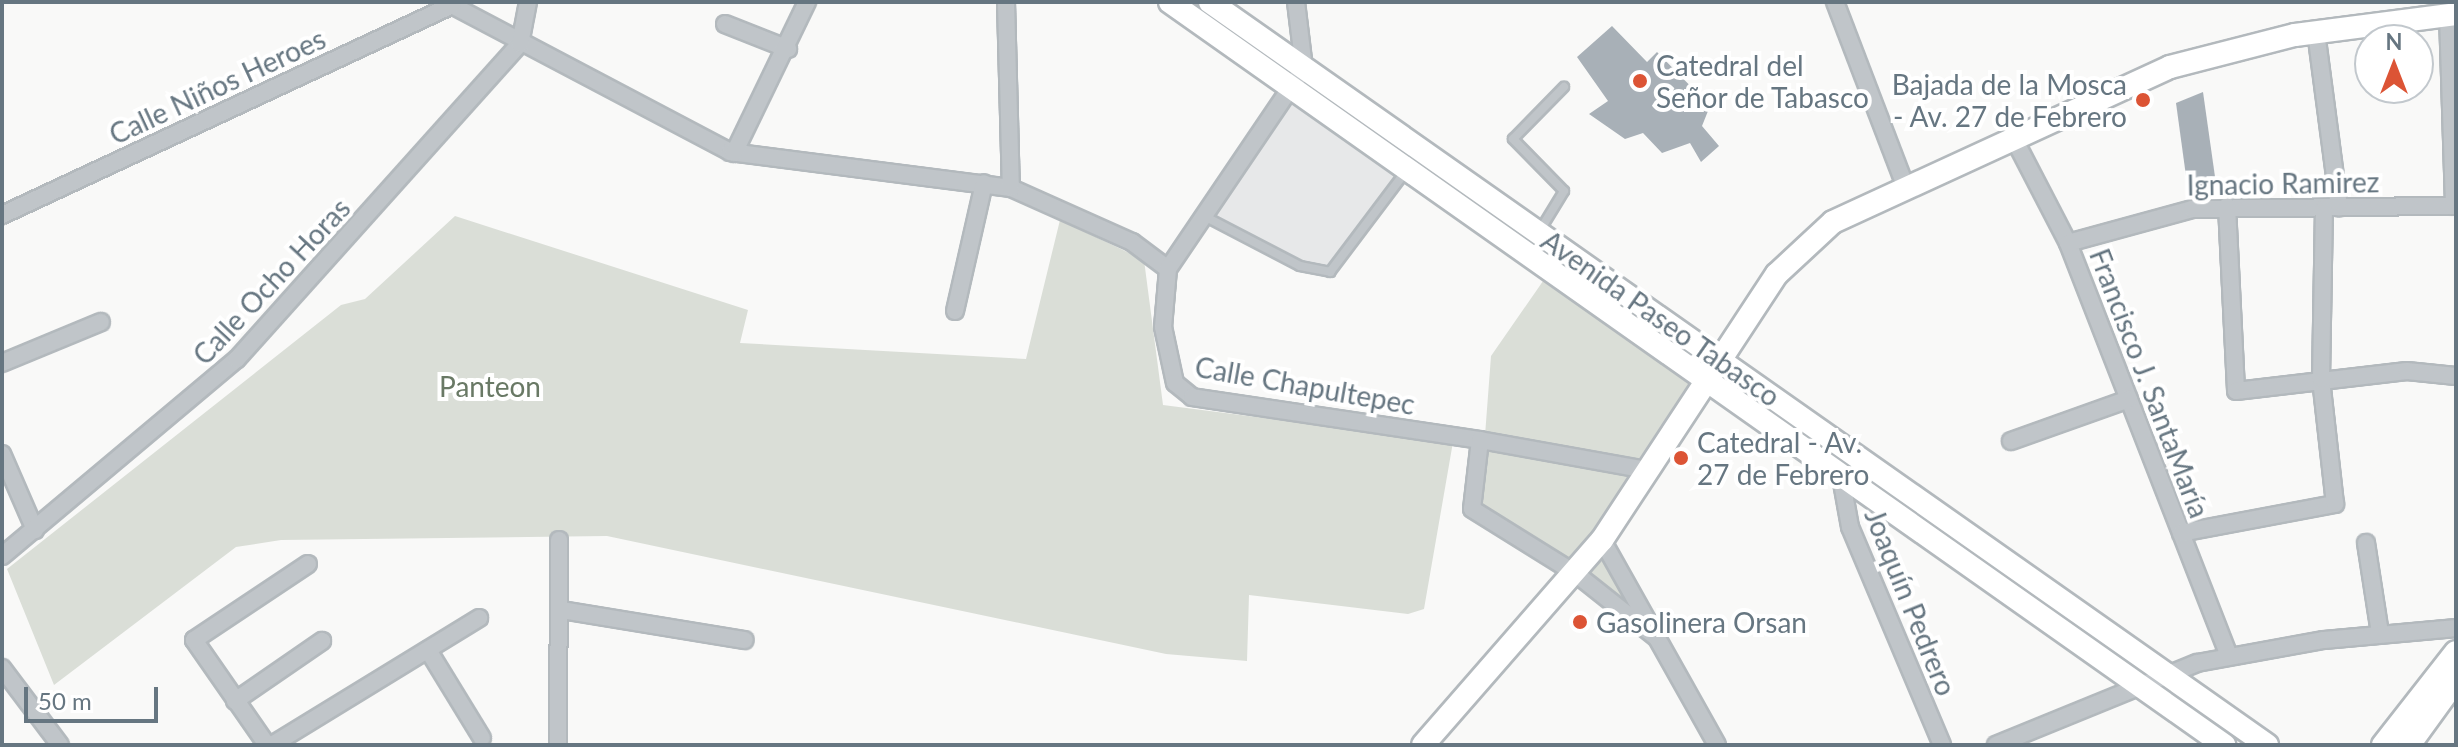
<!DOCTYPE html>
<meta charset="utf-8">
<style>
body{margin:0}
#map{position:relative;width:2458px;height:747px;overflow:hidden;background:#f9f9f8;font-family:Lato,sans-serif}
div>[style]{position:absolute}
[style*='--x']{left:calc(var(--x)*1px);top:calc(var(--y)*1px);width:calc(var(--w)*1px);rotate:calc(var(--a)*1deg)}
.built>*{inset:0;background:#e7e8e9}
.green>*{inset:0;background:#daded7}
.building>*{inset:0;background:#a8b0b7}
.roads{filter:drop-shadow(2px 0 #b3b9bd) drop-shadow(-2px 0 #b3b9bd) drop-shadow(0 2px #b3b9bd) drop-shadow(0 -2px #b3b9bd)}
.service>*{height:8px;margin:-4px;padding:0 4px;transform-origin:4px;border-radius:4px;background:#c0c5c9}
.minor>*{height:16px;margin:-8px;padding:0 8px;transform-origin:8px;border-radius:8px;background:#c0c5c9}
.secondary>*{height:22px;margin:-11px;padding:0 11px;transform-origin:11px;border-radius:11px;background:#fff}
.dots>*{width:22px;height:22px;translate:-50% -50%;box-sizing:border-box;border:4px solid #fff;border-radius:50%}
span{translate:-50% -50%;white-space:nowrap;text-align:center;line-height:1.15;-webkit-text-stroke:8px #fff;paint-order:stroke}
.poi-label{font-size:28px;color:#667681}
.left{translate:0 -50%;text-align:left}
.right{translate:-100% -50%;text-align:right}
.street-label{font-size:28px;color:#667681}
.park-label{font-size:28px;color:#697965}
.frame{position:absolute;inset:0;border:4px solid #667681;pointer-events:none}
.north{position:absolute;left:2354px;top:24px;width:80px;height:80px;box-sizing:border-box;background:#fff;border:2px solid #c2c8cd;border-radius:50%;rotate:0deg;font-size:22px;font-weight:700;line-height:32px;text-align:center;color:#667681}
.north::after{content:'';display:block;margin:auto;width:28px;height:36px;background:#dc5435;clip-path:polygon(50% 0,100% 100%,50% 72%,0 100%)}
.scale{position:absolute;left:24px;top:687px;width:134px;height:36px;box-sizing:border-box;border:4px solid #667681;border-top:0;padding-left:10px;font-size:24px;line-height:28px;white-space:nowrap;color:#667681;-webkit-text-stroke:6px #fff;paint-order:stroke}
</style>
<div id="map">
<div class="built">
<div style="clip-path:polygon(1294px 91px,1405px 169px,1329px 269px,1301px 264px,1208px 215px)"></div>
</div>
<div class="green">
<div style="clip-path:polygon(455px 216px,748px 310px,740px 343px,1026px 359px,1060px 220px,1144px 260px,1163px 405px,1453px 442px,1424px 609px,1408px 614px,1249px 595px,1247px 661px,1166px 654px,607px 536px,281px 540px,236px 547px,54px 685px,7px 569px,341px 305px,365px 299px)"></div>
<div style="clip-path:polygon(1550px 271px,1703px 381px,1602px 540px,1657px 638px,1479px 515px,1491px 356px)"></div>
</div>
<div class="building">
<div style="clip-path:polygon(1612px 26px,1647px 62px,1657px 52px,1710px 106px,1702px 126px,1719px 146px,1701px 162px,1690px 143px,1662px 153px,1643px 133px,1625px 139px,1589px 114px,1608px 101px,1577px 57px)"></div>
<div style="clip-path:polygon(2203px 92px,2218px 198px,2189px 198px,2176px 103px)"></div>
</div>
<div class="roads">
<div class="service">
<div style="--x:1204;--y:216;--w:108;--a:27.5"></div>
<div style="--x:1300;--y:266;--w:31;--a:11"></div>
<div style="--x:1330;--y:272;--w:128;--a:-53"></div>
<div style="--x:1539;--y:232;--w:48;--a:-58.6"></div>
<div style="--x:1564;--y:191;--w:73;--a:-134.4"></div>
<div style="--x:1513;--y:139;--w:73;--a:-45.6"></div>
</div>
<div class="minor">
<div style="--x:446;--y:2;--w:321;--a:27.8"></div>
<div style="--x:730;--y:152;--w:283;--a:7.3"></div>
<div style="--x:1011;--y:188;--w:133;--a:24.1"></div>
<div style="--x:1132;--y:242;--w:45;--a:36.9"></div>
<div style="--x:1006;--y:2;--w:186;--a:88.5"></div>
<div style="--x:1296;--y:2;--w:66;--a:83.1"></div>
<div style="--x:1304;--y:68;--w:243;--a:124.1"></div>
<div style="--x:1168;--y:269;--w:58;--a:94.9"></div>
<div style="--x:1163;--y:327;--w:57;--a:77.9"></div>
<div style="--x:1175;--y:383;--w:22;--a:39"></div>
<div style="--x:1192;--y:397;--w:291;--a:8.5"></div>
<div style="--x:1480;--y:440;--w:69;--a:96.6"></div>
<div style="--x:1472;--y:509;--w:121;--a:31.9"></div>
<div style="--x:1575;--y:573;--w:105;--a:38.4"></div>
<div style="--x:1835;--y:2;--w:194;--a:69.1"></div>
<div style="--x:2448;--y:14;--w:192;--a:88.2"></div>
<div style="--x:725;--y:24;--w:68;--a:21.6"></div>
<div style="--x:2316;--y:32;--w:177;--a:82.5"></div>
<div style="--x:2012;--y:135;--w:122;--a:62.6"></div>
<div style="--x:2068;--y:243;--w:442;--a:68.7"></div>
<div style="--x:734;--y:153;--w:168;--a:-64.2"></div>
<div style="--x:2227;--y:206;--w:185;--a:87.2"></div>
<div style="--x:2236;--y:391;--w:172;--a:-6.7"></div>
<div style="--x:2407;--y:371;--w:49;--a:5.8"></div>
<div style="--x:2;--y:215;--w:497;--a:-25"></div>
<div style="--x:2068;--y:243;--w:129;--a:-15.3"></div>
<div style="--x:2192;--y:209;--w:264;--a:-0.7"></div>
<div style="--x:955;--y:311;--w:131;--a:-77.2"></div>
<div style="--x:2;--y:363;--w:107;--a:-22.5"></div>
<div style="--x:1480;--y:440;--w:170;--a:10.2"></div>
<div style="--x:2011;--y:441;--w:125;--a:-19.6"></div>
<div style="--x:2;--y:454;--w:83;--a:66.5"></div>
<div style="--x:1841;--y:477;--w:51;--a:79.8"></div>
<div style="--x:1850;--y:527;--w:237;--a:67.1"></div>
<div style="--x:2181;--y:533;--w:157;--a:-10.7"></div>
<div style="--x:2335;--y:504;--w:126;--a:-96.4"></div>
<div style="--x:2321;--y:379;--w:171;--a:-89"></div>
<div style="--x:1602;--y:540;--w:235;--a:60.7"></div>
<div style="--x:2366;--y:543;--w:91;--a:81.2"></div>
<div style="--x:2;--y:556;--w:307;--a:-40"></div>
<div style="--x:237;--y:359;--w:423;--a:-48.1"></div>
<div style="--x:520;--y:44;--w:43;--a:-79.2"></div>
<div style="--x:561;--y:610;--w:186;--a:9.3"></div>
<div style="--x:428;--y:650;--w:103;--a:58.5"></div>
<div style="--x:2;--y:668;--w:96;--a:53"></div>
<div style="--x:235;--y:701;--w:106;--a:-34.6"></div>
<div style="--x:267;--y:745;--w:128;--a:-124.8"></div>
<div style="--x:194;--y:640;--w:137;--a:-33.7"></div>
<div style="--x:272;--y:745;--w:243;--a:-31.5"></div>
<div style="--x:558;--y:745;--w:205;--a:-89.7"></div>
<div style="--x:1996;--y:745;--w:217;--a:-22.2"></div>
<div style="--x:2197;--y:663;--w:129;--a:-10.3"></div>
<div style="--x:2324;--y:640;--w:133;--a:-5.2"></div>
</div>
<div class="secondary">
<div style="--x:1170;--y:2;--w:1290;--a:35.18"></div>
<div style="--x:1210;--y:2;--w:1292;--a:35.1"></div>
<div style="--x:1423;--y:745;--w:272;--a:-48.9"></div>
<div style="--x:1602;--y:540;--w:318;--a:-56.7"></div>
<div style="--x:1777;--y:274;--w:76;--a:-42.9"></div>
<div style="--x:1833;--y:222;--w:371;--a:-24.7"></div>
<div style="--x:2170;--y:67;--w:129;--a:-14.4"></div>
<div style="--x:2295;--y:35;--w:162;--a:-7.4"></div>
<div style="--x:2383;--y:745;--w:118;--a:-51.9"></div>
<div style="--x:2409;--y:745;--w:80;--a:-54.1"></div>
</div>
</div>
<div class="dots">
<div style="left:1640px;top:81px;background:#dc5435"></div>
<div style="left:2143px;top:100px;background:#dc5435"></div>
<div style="left:1681px;top:458px;background:#dc5435"></div>
<div style="left:1580px;top:622px;background:#dc5435"></div>
</div>
<div class="poi-label">
<span class="left" style="left:1656px;top:81px">Catedral del<br>Señor de Tabasco</span>
<span class="right" style="left:2127px;top:100px">Bajada de la Mosca<br>- Av. 27 de Febrero</span>
<span class="left" style="left:1697px;top:458px">Catedral - Av.<br>27 de Febrero</span>
<span class="left" style="left:1596px;top:622px">Gasolinera Orsan</span>
</div>
<div class="street-label">
<span style="left:217px;top:86px;rotate:-25deg">Calle Niños Heroes</span>
<span style="left:2283px;top:183px;rotate:-1deg">Ignacio Ramirez</span>
<span style="left:271px;top:281px;rotate:-47deg">Calle Ocho Horas</span>
<span style="left:1661px;top:318px;rotate:35deg">Avenida Paseo Tabasco</span>
<span style="left:2150px;top:383px;rotate:69deg">Francisco J. SantaMaría</span>
<span style="left:1305px;top:385px;rotate:10deg">Calle Chapultepec</span>
<span style="left:1911px;top:602px;rotate:68deg">Joaquín Pedrero</span>
</div>
<div class="park-label">
<span style="left:490px;top:386px">Panteon</span>
</div>
<div class="frame"></div>
<div class="north">N</div>
<div class="scale">50 m</div>
</div>
